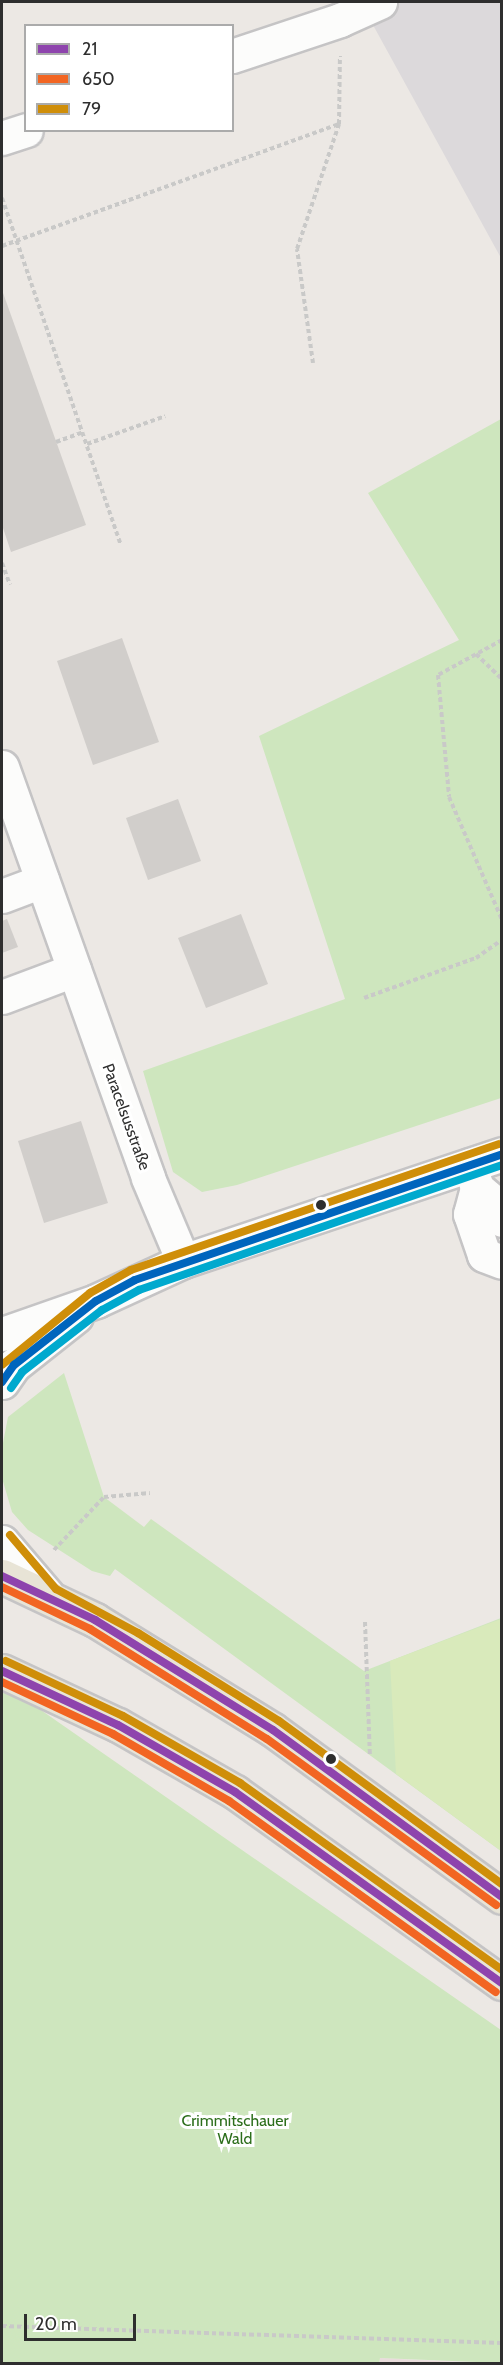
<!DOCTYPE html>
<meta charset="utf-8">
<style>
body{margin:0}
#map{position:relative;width:503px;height:2365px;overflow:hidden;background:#ece8e4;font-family:Cabin,sans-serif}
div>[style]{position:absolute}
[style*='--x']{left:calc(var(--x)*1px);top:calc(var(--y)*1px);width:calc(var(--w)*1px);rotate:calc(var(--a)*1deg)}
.industrial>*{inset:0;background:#dcd9db}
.medical>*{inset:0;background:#e9dcdb}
.green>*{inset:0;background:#cee6be}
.pitch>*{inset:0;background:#d9eabb}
.building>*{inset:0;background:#d1cecb}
.path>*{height:4px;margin-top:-2px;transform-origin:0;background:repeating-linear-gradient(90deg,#c9c9c8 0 4.5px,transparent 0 7.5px)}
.roads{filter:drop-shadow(2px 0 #c5c4c5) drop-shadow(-2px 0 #c5c4c5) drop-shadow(0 2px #c5c4c5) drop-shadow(0 -2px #c5c4c5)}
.minor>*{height:33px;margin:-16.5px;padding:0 16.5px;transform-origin:16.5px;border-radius:16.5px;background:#fcfcfb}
.major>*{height:33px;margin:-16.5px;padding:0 16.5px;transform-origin:16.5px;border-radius:16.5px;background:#e8e4d6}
.bus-1>*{height:8px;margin:-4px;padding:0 4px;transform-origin:4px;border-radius:4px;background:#8e44ad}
.bus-2>*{height:8px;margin:-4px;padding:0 4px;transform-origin:4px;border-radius:4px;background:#f26522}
.bus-3>*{height:8px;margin:-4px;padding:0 4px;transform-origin:4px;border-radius:4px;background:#cf8e09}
.bus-4>*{height:8px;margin:-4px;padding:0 4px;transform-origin:4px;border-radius:4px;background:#0065bd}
.bus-5>*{height:8px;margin:-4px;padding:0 4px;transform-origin:4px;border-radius:4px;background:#00a9ce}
.dots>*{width:16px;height:16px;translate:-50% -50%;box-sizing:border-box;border:3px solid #fff;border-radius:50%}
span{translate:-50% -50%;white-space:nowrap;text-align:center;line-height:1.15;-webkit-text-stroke:6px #fff;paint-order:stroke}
.street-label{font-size:16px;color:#2e2e2e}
.park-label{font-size:16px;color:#2c6e1b}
.frame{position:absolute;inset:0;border:3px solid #2e2e2e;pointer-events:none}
.legend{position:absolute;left:24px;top:24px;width:210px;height:108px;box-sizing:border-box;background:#fff;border:2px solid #ababab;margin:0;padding:8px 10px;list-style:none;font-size:18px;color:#2e2e2e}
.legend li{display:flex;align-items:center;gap:12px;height:30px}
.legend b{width:30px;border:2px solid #ababab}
.scale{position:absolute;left:24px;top:2314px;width:112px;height:27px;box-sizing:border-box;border:3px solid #2e2e2e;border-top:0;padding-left:8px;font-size:18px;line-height:21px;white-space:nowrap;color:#2e2e2e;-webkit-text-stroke:4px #fff;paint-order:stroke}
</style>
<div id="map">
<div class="industrial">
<div style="clip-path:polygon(360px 2px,501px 2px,501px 258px,373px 25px)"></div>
</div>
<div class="medical">
<div style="clip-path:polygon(380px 2358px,471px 2363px,379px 2364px)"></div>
</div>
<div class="green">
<div style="clip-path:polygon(501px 419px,501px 1098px,237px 1185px,202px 1192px,173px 1172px,143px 1071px,345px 999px,259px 736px,459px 640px,368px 493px)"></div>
<div style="clip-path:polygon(64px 1373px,104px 1497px,144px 1527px,151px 1519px,364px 1671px,501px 1618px,501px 1851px,115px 1569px,110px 1576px,92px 1571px,28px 1530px,12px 1512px,2px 1478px,2px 1448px,8px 1417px)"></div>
<div style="clip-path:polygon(2px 1683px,501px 2030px,501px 2363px,380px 2358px,379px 2364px,2px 2363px)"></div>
</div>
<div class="pitch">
<div style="clip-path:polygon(501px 1619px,501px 1851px,396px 1774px,390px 1661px)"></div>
</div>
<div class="building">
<div style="clip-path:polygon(2px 290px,86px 525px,11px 552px,2px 525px)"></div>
<div style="clip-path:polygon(122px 638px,159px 742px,93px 765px,57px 661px)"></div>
<div style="clip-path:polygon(178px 799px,201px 861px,148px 880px,126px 818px)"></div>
<div style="clip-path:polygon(241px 914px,268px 984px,206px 1008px,178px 938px)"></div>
<div style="clip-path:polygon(7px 919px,18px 947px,2px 953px,2px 921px)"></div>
<div style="clip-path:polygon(81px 1121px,108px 1203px,44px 1223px,18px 1141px)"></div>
</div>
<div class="path">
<div style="--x:2;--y:198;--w:367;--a:71.1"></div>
<div style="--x:2;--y:246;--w:358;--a:-19.9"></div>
<div style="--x:313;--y:363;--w:115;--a:-98"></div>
<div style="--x:297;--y:249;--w:132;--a:-71.4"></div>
<div style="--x:339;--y:124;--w:68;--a:-89.2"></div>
<div style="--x:56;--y:442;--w:29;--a:-20"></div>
<div style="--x:87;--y:444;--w:83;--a:-19.7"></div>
<div style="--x:2;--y:563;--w:23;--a:70"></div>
<div style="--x:502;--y:640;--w:73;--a:151.3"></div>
<div style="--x:438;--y:675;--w:122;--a:84.8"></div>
<div style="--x:449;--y:797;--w:134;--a:66.7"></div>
<div style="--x:476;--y:654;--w:36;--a:44"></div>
<div style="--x:364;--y:998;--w:119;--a:-19.7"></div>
<div style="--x:476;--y:958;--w:32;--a:-35"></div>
<div style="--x:54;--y:1550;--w:73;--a:-46.7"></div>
<div style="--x:104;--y:1497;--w:46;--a:-5"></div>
<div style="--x:365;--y:1622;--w:134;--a:87.9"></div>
<div style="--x:2;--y:2326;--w:500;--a:1.95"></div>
</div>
<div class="roads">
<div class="minor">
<div style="--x:232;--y:56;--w:114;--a:-18.4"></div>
<div style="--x:340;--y:20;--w:44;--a:-24.2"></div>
<div style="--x:2;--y:138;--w:25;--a:-18"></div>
<div style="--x:2;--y:767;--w:436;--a:70.4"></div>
<div style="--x:148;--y:1178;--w:90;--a:67.1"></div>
<div style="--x:2;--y:896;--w:43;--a:-20.6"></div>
<div style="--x:2;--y:997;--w:77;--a:-20.6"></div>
<div style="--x:470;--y:1165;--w:24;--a:73"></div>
<div style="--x:477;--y:1188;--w:27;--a:105"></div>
<div style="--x:470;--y:1214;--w:43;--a:71.1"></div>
<div style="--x:484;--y:1255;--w:19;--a:21"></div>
<div style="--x:477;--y:1188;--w:25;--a:40"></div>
<div style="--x:496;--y:1204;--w:17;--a:69"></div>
<div style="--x:2;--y:1334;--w:100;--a:-19.3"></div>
<div style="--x:96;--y:1301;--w:96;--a:-24.7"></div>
<div style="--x:183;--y:1261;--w:336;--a:-18.5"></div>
<div style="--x:2;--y:1382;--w:21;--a:-55"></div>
<div style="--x:14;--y:1365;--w:79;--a:-38.3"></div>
<div style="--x:2;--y:1542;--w:72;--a:49.5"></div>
</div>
<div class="major">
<div style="--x:2;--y:1576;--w:103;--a:25.3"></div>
<div style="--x:95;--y:1620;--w:209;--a:31.7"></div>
<div style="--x:273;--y:1730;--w:283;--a:36.1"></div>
<div style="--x:2;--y:1671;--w:128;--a:25"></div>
<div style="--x:118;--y:1725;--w:135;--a:29.8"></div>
<div style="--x:235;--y:1792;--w:328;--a:35.6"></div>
</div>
</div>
<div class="bus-1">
<div style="--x:2;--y:1576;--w:103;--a:25.3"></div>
<div style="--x:95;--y:1620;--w:209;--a:31.7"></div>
<div style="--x:273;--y:1730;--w:283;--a:36.1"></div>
<div style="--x:2;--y:1671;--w:128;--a:25"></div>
<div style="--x:118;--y:1725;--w:135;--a:29.8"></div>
<div style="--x:235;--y:1792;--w:328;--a:35.6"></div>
</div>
<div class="bus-2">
<div style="--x:2;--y:1587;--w:98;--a:25.5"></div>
<div style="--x:90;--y:1629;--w:208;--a:31.9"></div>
<div style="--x:267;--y:1739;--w:283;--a:35.9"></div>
<div style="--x:2;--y:1682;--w:123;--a:25.1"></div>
<div style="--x:113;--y:1734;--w:134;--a:30"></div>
<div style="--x:229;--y:1801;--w:328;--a:35.6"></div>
</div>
<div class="bus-3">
<div style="--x:2;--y:1365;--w:114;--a:-39.3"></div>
<div style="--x:90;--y:1293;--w:47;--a:-29.3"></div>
<div style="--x:131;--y:1270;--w:389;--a:-18.9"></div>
<div style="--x:10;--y:1535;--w:71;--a:49.6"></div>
<div style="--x:56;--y:1589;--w:93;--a:28.2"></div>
<div style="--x:138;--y:1633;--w:166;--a:32"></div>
<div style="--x:279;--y:1721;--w:276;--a:36.2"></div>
<div style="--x:6;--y:1661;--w:129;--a:25.2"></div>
<div style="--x:123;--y:1716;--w:135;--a:29.8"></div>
<div style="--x:240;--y:1783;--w:322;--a:35.5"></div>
</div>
<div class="bus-4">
<div style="--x:2;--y:1382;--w:21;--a:-55"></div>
<div style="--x:14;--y:1365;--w:104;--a:-38"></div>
<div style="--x:96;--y:1301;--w:44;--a:-28.3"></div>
<div style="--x:135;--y:1280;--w:388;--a:-18.9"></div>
</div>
<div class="bus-5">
<div style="--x:11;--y:1388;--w:19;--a:-55"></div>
<div style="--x:22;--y:1372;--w:101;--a:-37.8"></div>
<div style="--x:102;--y:1310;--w:42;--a:-28.4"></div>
<div style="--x:139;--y:1290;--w:384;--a:-19"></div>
</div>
<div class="dots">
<div style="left:321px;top:1205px;background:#2e2e2e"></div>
<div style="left:331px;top:1759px;background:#2e2e2e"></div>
</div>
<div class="street-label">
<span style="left:126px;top:1117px;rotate:70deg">Paracelsusstraße</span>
</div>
<div class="park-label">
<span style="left:235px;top:2130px">Crimmitschauer<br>Wald</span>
</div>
<div class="frame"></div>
<ul class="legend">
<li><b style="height:8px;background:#8e44ad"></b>21</li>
<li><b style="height:8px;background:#f26522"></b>650</li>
<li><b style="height:8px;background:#cf8e09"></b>79</li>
</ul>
<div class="scale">20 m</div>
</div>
